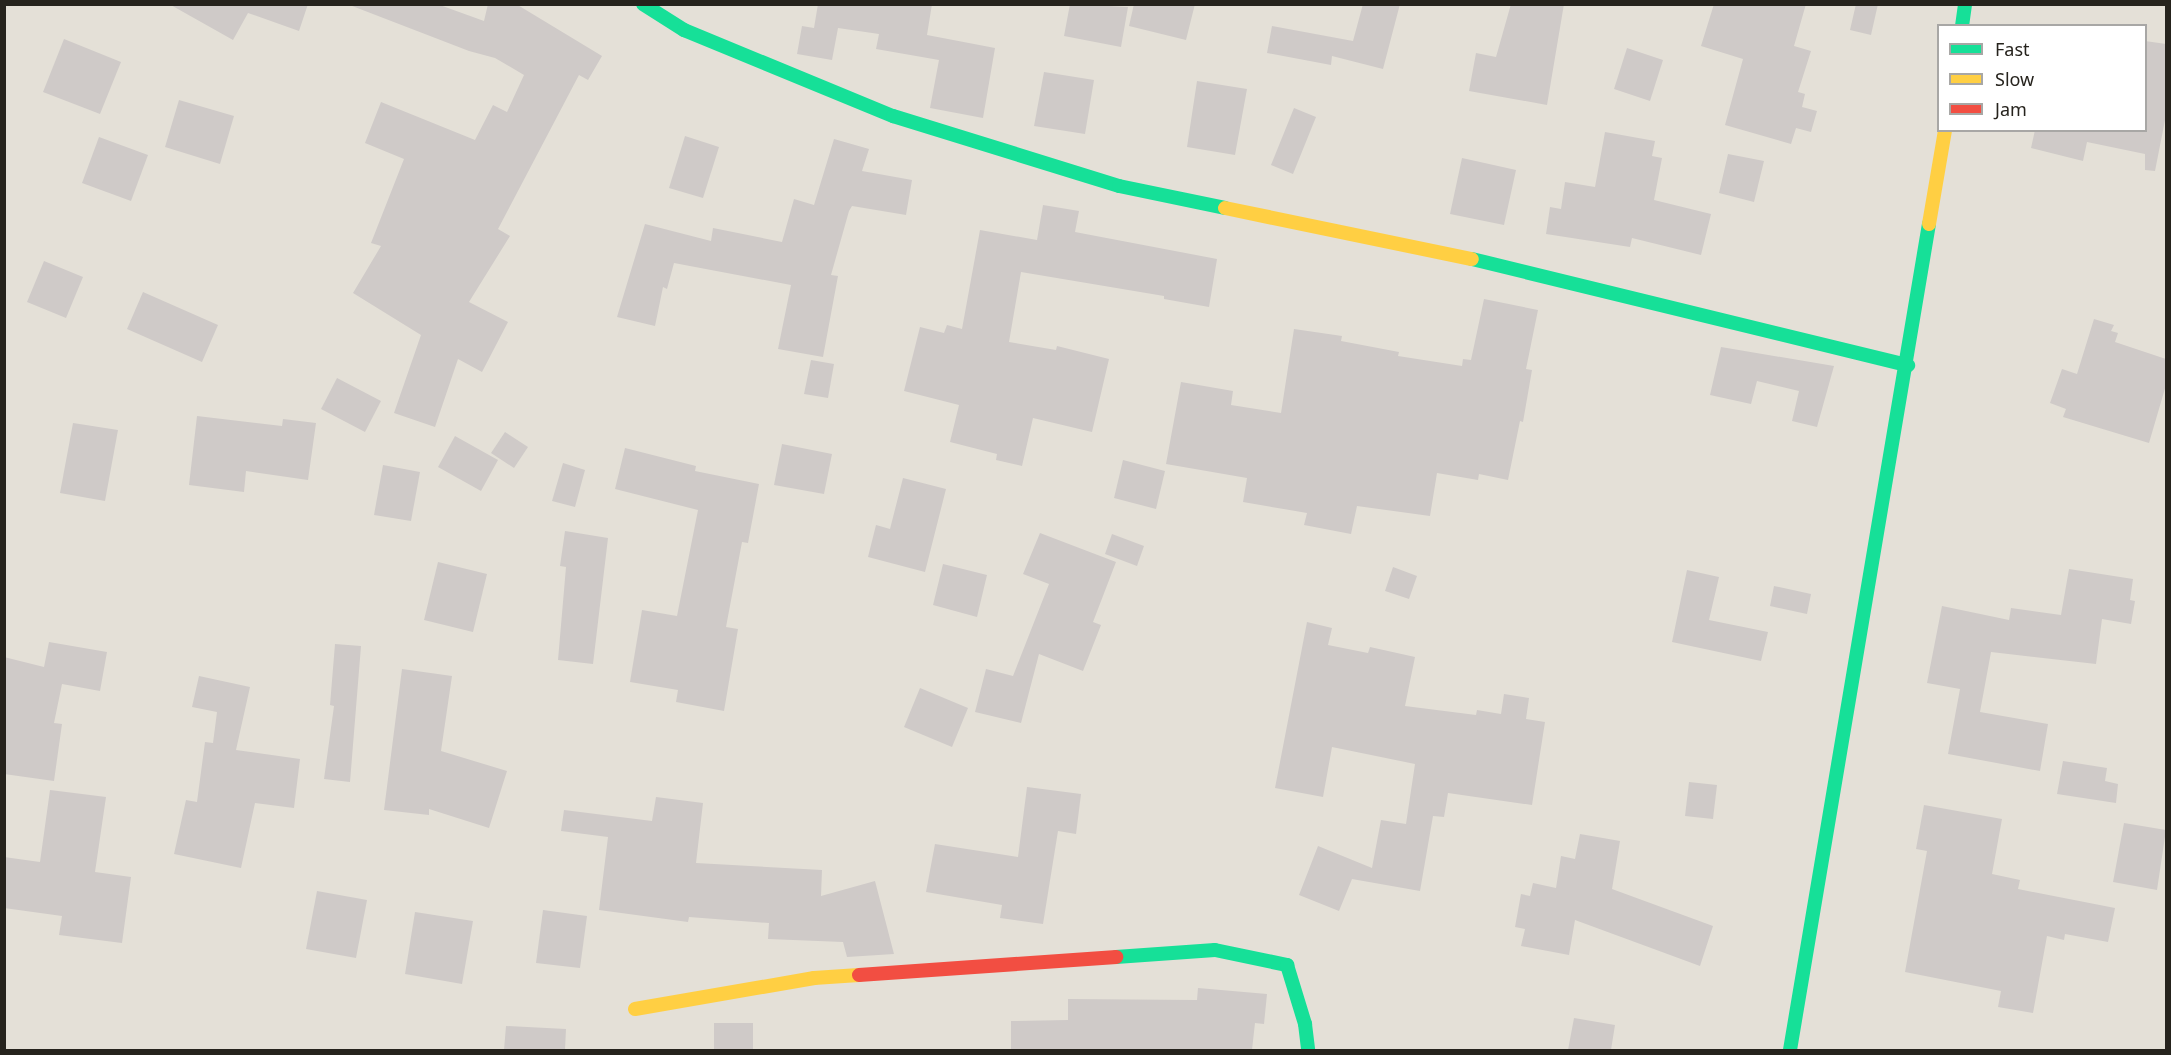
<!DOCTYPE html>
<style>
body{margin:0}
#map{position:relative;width:2171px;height:1055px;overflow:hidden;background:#e4e0d7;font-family:"Noto Sans",sans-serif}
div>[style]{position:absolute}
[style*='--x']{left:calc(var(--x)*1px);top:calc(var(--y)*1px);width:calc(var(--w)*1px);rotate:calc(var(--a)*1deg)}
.building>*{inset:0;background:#cfcac8}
.fast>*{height:14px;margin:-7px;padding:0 7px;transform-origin:7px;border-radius:7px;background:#16e098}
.slow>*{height:14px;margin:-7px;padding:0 7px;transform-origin:7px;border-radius:7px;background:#ffcf43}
.jam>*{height:14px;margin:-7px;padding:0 7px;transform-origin:7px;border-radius:7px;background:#f24e42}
span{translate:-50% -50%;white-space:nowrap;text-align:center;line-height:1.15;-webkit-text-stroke:4.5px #fff;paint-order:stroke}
.frame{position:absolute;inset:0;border:6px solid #26231d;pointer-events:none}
.legend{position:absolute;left:1937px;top:24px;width:210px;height:108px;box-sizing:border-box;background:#fff;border:2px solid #a8a7a5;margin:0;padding:8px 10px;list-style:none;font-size:18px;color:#26231d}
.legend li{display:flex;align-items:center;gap:12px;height:30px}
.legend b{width:30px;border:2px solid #a8a7a5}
</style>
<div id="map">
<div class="building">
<div style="clip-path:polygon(169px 4px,308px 4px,299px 31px,248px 13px,233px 40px)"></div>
<div style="clip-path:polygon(347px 4px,437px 4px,484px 21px,488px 4px,516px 4px,602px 56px,588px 80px,579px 75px,498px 229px,510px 236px,469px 302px,508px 322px,482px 372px,458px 359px,435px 427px,394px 413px,421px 335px,353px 293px,381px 246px,371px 243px,404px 159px,365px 143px,381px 102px,475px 140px,493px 105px,507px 112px,524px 75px,495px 58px,469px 51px)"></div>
<div style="clip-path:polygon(818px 4px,932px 4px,927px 35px,995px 48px,983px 118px,930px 108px,939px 60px,876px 49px,879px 34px,838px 28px,832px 60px,797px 54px,802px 26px,814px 28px)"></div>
<div style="clip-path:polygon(1070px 4px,1128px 7px,1121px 47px,1064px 36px)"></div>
<div style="clip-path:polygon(1134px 4px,1195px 4px,1186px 40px,1129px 26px)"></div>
<div style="clip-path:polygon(1363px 4px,1400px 4px,1383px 69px,1332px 56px,1331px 65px,1267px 53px,1272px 26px,1353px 41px)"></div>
<div style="clip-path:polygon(1511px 4px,1564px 4px,1547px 105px,1469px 91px,1476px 53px,1496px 57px)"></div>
<div style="clip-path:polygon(1714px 4px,1806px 4px,1794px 46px,1811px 51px,1798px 92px,1805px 94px,1802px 107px,1817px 111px,1811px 132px,1796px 128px,1791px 144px,1725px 125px,1743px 59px,1701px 46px)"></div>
<div style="clip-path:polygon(1856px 4px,1878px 4px,1871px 35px,1850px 30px)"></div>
<div style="clip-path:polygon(64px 39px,121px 62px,100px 114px,43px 92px)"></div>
<div style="clip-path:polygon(2145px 41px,2166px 44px,2166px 115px,2155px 171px,2145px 170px,2145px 154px,2087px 142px,2083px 161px,2031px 148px,2035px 130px,2145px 130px)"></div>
<div style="clip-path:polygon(1627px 48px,1663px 60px,1650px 101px,1614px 89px)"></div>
<div style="clip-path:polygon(1044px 72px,1094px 80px,1085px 134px,1034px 126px)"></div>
<div style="clip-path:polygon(1197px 81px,1247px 89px,1235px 155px,1187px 147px)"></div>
<div style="clip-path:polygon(179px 100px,234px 116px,220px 164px,165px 147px)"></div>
<div style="clip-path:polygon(1294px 108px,1316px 117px,1293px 174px,1271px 165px)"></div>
<div style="clip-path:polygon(1605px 132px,1655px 141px,1652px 156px,1662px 158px,1654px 200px,1711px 214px,1701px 255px,1632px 238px,1630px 247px,1546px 234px,1550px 207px,1561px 209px,1565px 182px,1595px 187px)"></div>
<div style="clip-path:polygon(685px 136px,719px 147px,703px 198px,669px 188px)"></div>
<div style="clip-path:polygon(99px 137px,148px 155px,131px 201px,82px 183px)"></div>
<div style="clip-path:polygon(834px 139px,869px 149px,862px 171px,912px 180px,906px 215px,852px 206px,849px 211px,831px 275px,838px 276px,823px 357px,778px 349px,791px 285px,674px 263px,667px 289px,663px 287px,655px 326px,617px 317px,645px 224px,711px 241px,713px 228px,782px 242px,794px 199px,814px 205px)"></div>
<div style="clip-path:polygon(1728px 154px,1764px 161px,1754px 202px,1719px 193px)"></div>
<div style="clip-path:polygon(1462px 158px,1516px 170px,1504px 225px,1450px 214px)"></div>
<div style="clip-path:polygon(1043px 205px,1079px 211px,1075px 232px,1217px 259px,1209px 307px,1164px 299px,1164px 296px,1021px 272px,1009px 342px,1056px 350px,1057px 346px,1109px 359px,1092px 432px,1033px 418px,1022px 466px,996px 460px,997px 454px,950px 442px,959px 405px,904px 391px,920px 327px,944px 333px,947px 325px,962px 329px,980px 230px,1037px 240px)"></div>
<div style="clip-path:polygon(44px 261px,83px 277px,66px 318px,27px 302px)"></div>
<div style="clip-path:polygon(143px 292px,218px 325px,202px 362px,127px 329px)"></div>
<div style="clip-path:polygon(1484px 299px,1538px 310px,1526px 369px,1532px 370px,1523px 422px,1520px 421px,1508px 480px,1479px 474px,1478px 480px,1437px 473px,1430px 516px,1357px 506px,1351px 534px,1304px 525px,1307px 513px,1243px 502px,1247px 478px,1166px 464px,1181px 382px,1233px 391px,1231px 405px,1281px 413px,1294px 329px,1342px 336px,1341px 341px,1399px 352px,1398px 356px,1462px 366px,1463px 359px,1471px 360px)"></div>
<div style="clip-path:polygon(2094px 319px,2114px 325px,2111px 331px,2118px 333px,2115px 342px,2166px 359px,2166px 385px,2149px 443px,2063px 417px,2066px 409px,2050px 403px,2062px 369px,2077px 374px)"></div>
<div style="clip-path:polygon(1721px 347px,1834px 366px,1817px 427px,1792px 421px,1799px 391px,1757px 381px,1751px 404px,1710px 395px)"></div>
<div style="clip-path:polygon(811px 360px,834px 364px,828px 398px,804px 394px)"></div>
<div style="clip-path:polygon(337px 378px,381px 401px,365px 432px,321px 409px)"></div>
<div style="clip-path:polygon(197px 416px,282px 426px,283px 419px,316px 423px,308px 480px,246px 471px,244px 492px,189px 485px)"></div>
<div style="clip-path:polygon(73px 423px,118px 430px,105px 501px,60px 493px)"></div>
<div style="clip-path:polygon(505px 432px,528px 447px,514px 468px,491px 453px)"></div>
<div style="clip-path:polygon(455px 436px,498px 460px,481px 491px,438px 467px)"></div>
<div style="clip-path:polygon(782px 444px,832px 454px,824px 494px,774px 485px)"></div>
<div style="clip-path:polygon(625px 448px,696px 466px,695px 471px,759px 484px,748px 543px,742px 542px,726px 627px,738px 629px,724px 711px,676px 702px,678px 690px,630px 682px,642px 610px,677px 616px,698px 510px,615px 489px)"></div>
<div style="clip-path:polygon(1123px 460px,1165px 471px,1156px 509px,1114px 498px)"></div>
<div style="clip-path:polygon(563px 463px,585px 470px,575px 507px,552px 501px)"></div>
<div style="clip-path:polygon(383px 465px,420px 472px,411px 521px,374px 515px)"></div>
<div style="clip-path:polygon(903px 478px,946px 489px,925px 572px,868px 557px,876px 525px,890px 529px)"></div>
<div style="clip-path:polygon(565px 531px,608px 538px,593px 664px,558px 660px,566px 567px,560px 566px)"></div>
<div style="clip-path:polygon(1040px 533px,1116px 562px,1093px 622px,1101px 625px,1083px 671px,1039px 654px,1021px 723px,975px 712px,986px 669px,1013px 676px,1049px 584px,1023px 574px)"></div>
<div style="clip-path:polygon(1112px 534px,1144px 546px,1137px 566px,1105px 554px)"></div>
<div style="clip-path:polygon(438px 562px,487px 574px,473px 632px,424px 620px)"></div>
<div style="clip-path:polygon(943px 564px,987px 575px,977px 617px,933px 605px)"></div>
<div style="clip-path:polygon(1393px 567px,1417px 576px,1409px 599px,1385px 591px)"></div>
<div style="clip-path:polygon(2069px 569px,2133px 579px,2130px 600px,2135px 601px,2131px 624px,2102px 619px,2096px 664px,1991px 652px,1980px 712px,2048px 724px,2040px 771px,1948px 754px,1960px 689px,1927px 683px,1942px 606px,2009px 620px,2011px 608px,2061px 615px)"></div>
<div style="clip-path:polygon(1687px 570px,1719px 577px,1709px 620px,1768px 632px,1761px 661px,1672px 642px)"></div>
<div style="clip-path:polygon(1774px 586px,1811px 594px,1807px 614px,1770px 606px)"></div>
<div style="clip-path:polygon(1307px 622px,1332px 628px,1328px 645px,1368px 653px,1370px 647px,1415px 657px,1405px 706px,1476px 715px,1477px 710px,1501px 714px,1504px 694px,1529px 698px,1526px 719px,1545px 722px,1532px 805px,1448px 793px,1444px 817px,1433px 816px,1420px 891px,1352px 879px,1339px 911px,1299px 895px,1318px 846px,1372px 868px,1381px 820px,1406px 824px,1415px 764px,1332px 747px,1323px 797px,1275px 788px)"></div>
<div style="clip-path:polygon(49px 642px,107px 652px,100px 691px,62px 684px,54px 723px,62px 724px,54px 781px,4px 774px,4px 657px,44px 667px)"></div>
<div style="clip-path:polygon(335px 644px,361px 646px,350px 782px,324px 779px,334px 706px,330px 705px)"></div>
<div style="clip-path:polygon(402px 669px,452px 676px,441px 751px,507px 771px,489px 828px,429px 809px,429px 815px,384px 810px)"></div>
<div style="clip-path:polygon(199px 676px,250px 687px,236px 750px,300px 759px,294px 808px,255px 803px,241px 868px,174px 854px,186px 800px,197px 802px,205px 742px,213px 743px,217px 712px,192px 707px)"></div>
<div style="clip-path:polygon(920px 688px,968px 708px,952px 747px,904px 727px)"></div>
<div style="clip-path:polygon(2063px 761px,2107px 768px,2105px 781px,2118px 784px,2116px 803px,2057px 794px)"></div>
<div style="clip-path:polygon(1689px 782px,1717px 785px,1713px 819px,1685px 816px)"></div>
<div style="clip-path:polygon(1027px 787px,1081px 794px,1076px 834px,1058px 831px,1043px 924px,1000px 918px,1002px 905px,926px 892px,935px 844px,1018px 857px)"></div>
<div style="clip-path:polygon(50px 790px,106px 797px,95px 872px,131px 877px,122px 943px,59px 935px,62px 916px,4px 908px,4px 857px,40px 862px)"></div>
<div style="clip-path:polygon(656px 797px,703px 803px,696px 863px,822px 870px,821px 896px,875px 881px,894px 954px,847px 957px,843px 942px,768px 939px,769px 923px,689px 917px,688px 922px,599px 910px,608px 837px,561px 831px,564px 810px,652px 821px)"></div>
<div style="clip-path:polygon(1924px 805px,2002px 819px,1992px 874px,2020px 880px,2018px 889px,2115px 908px,2108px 942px,2065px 934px,2064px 940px,2047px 936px,2033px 1013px,1998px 1007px,2001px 991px,1905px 972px,1927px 851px,1916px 849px)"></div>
<div style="clip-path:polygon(2124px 823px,2166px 830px,2157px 890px,2113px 882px)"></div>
<div style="clip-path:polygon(1580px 834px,1620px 841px,1612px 889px,1713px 926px,1700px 966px,1575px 920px,1569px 955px,1521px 946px,1525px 929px,1515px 927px,1521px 894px,1530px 896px,1533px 883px,1556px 888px,1561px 856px,1575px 859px)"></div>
<div style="clip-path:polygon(317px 891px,367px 900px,356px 958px,306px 949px)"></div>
<div style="clip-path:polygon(543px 910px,587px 916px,580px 968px,536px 963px)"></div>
<div style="clip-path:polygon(415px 912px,473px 921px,462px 984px,405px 974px)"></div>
<div style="clip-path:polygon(1198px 988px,1267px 994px,1264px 1024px,1255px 1023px,1252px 1050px,1011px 1050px,1011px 1021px,1068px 1020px,1068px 999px,1197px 1000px)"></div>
<div style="clip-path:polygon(1574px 1018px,1615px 1025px,1611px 1050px,1568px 1050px)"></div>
<div style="clip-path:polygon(714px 1023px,753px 1023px,753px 1050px,714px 1050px)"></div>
<div style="clip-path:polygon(506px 1026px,566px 1029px,565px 1050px,504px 1050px)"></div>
</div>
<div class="fast">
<div style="--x:643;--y:4;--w:49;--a:32.4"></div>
<div style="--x:684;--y:30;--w:226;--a:22.4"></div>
<div style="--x:893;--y:116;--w:237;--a:17.2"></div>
<div style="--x:1119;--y:186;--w:108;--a:11.7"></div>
<div style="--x:1962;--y:26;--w:22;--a:-82"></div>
<div style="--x:1472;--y:259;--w:449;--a:13.7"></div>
<div style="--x:1116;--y:957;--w:99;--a:-4"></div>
<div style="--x:1215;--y:950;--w:74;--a:11.8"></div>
<div style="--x:1287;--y:965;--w:62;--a:73"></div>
<div style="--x:1305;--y:1024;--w:26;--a:83"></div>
<div style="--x:1790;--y:1050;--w:838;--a:-80.45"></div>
</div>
<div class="slow">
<div style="--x:1225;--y:208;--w:252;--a:11.7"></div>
<div style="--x:1929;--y:224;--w:95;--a:-80.3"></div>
<div style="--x:635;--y:1009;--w:182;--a:-9.8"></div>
<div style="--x:814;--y:978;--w:45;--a:-3.8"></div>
</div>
<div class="jam">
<div style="--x:859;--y:975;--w:258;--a:-4"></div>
</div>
<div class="frame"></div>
<ul class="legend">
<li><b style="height:8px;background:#16e098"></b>Fast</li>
<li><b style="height:8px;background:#ffcf43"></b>Slow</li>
<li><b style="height:8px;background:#f24e42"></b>Jam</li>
</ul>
</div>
